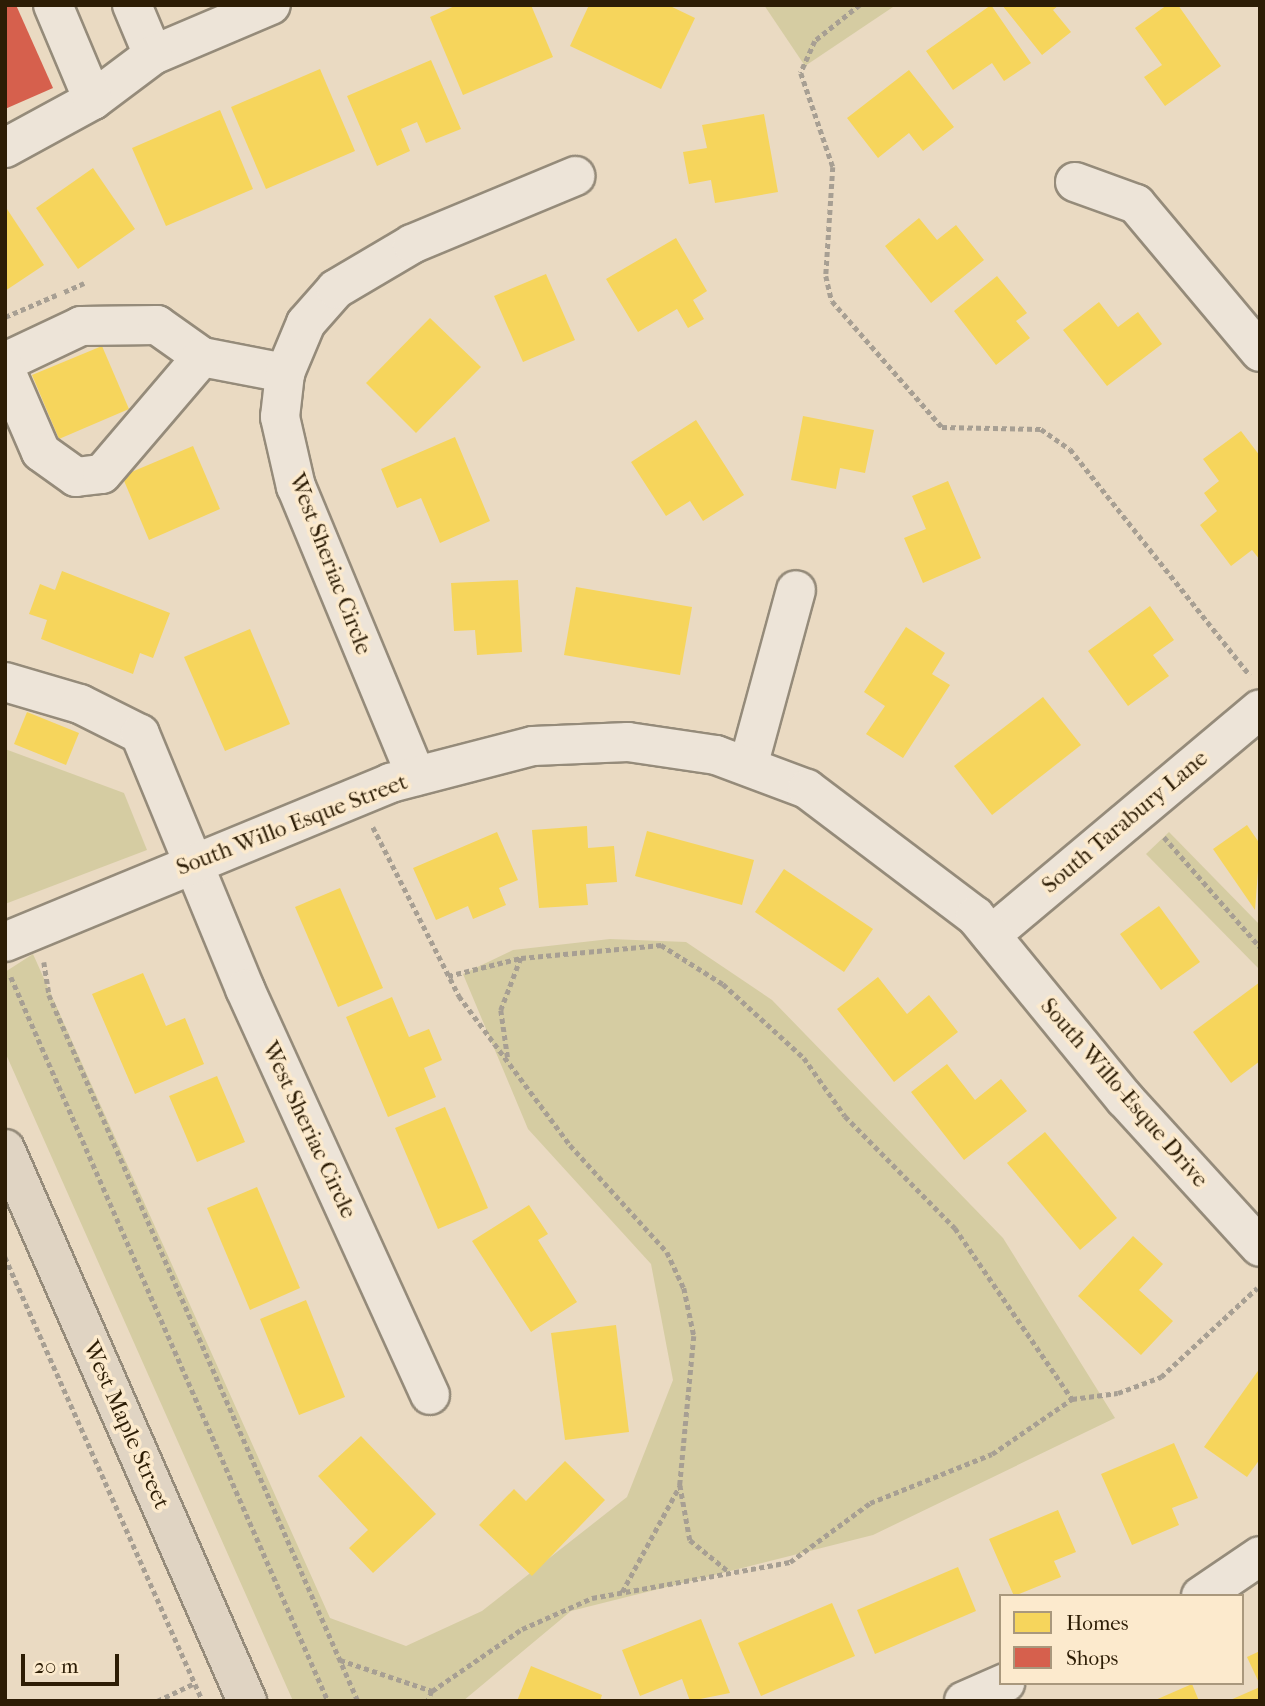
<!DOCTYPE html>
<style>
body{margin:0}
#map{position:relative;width:1265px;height:1706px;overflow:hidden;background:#eadac2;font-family:"IM FELL French Canon",serif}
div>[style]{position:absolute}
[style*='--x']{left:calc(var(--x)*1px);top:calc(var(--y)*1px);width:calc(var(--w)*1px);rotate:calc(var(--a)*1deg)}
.green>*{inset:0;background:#d5cca2}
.homes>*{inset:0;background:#f6d55c}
.shops>*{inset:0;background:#d6604d}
.path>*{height:4.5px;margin-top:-2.25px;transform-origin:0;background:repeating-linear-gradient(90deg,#a79f93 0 5px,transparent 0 8.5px)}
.roads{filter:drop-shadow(2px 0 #958b7a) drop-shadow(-2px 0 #958b7a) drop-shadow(0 2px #958b7a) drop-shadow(0 -2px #958b7a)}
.minor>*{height:38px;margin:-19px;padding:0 19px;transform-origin:19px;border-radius:19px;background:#ede4d8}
.major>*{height:38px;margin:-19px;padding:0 19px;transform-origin:19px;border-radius:19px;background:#e0d4c3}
span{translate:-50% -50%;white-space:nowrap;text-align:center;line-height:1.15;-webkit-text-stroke:7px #fceacd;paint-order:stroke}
.street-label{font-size:23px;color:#2d1d05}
.frame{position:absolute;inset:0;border:7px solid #2d1d05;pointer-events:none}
.legend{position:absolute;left:999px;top:1594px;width:245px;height:91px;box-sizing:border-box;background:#fceacd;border:2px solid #a9987d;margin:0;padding:9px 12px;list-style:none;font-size:21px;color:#2d1d05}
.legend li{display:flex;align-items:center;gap:14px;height:35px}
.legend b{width:35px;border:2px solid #a9987d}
.scale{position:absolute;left:21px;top:1654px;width:98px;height:32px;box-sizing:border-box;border:4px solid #2d1d05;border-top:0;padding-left:9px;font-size:21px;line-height:24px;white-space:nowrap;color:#2d1d05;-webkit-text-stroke:5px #fceacd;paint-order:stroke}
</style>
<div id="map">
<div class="green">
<div style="clip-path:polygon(764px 5px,896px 5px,805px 66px)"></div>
<div style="clip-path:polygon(5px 749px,124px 793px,147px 850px,5px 904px)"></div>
<div style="clip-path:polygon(1169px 832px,1260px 925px,1260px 970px,1146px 854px)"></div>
<div style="clip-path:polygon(610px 939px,686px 942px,772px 1000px,1003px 1238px,1115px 1418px,873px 1535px,571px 1611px,463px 1701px,293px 1701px,5px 1052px,5px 972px,33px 954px,330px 1618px,406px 1646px,482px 1611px,627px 1497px,673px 1380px,651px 1264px,528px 1129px,463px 974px,513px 950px)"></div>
</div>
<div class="homes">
<div style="clip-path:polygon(457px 5px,531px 5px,553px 57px,463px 95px,430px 17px)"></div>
<div style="clip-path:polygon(589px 5px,668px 5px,695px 18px,661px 89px,570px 46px)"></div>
<div style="clip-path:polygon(991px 5px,1031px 63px,1004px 81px,992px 63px,953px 90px,926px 51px)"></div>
<div style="clip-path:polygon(1002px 5px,1059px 5px,1053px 10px,1071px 32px,1042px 55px)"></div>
<div style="clip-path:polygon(1167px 5px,1178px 5px,1221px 66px,1165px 106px,1144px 77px,1162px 65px,1135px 28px)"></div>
<div style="clip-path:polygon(431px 60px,461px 129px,426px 143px,417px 122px,401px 129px,410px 151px,377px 166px,347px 96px)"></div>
<div style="clip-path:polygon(320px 69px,355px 151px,266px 189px,231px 107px)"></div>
<div style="clip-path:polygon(909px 70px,954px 127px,923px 151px,909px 133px,878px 158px,847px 118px)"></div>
<div style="clip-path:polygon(220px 110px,253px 189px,166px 226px,132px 148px)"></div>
<div style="clip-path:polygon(764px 114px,778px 192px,715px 203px,711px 180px,689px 184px,683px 152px,707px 148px,702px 125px)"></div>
<div style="clip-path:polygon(93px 168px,135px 229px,78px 269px,36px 208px)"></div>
<div style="clip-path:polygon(5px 206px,44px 265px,5px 291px)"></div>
<div style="clip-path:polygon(919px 218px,937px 240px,956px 225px,984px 260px,931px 303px,885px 246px)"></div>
<div style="clip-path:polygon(676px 238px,707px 291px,693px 300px,704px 319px,688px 328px,677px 309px,638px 332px,606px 279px)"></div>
<div style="clip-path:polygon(546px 274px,575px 340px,523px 362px,494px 296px)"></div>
<div style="clip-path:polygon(997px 276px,1027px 313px,1016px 321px,1030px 338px,996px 365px,954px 311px)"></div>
<div style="clip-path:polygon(1099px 302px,1118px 327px,1138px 312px,1162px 344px,1107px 386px,1063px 330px)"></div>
<div style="clip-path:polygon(430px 318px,481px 367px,416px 433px,366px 383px)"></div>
<div style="clip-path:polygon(102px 346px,129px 409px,59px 439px,32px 375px)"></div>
<div style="clip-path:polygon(803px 416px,874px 430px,865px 473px,840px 468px,836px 489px,791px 480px)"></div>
<div style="clip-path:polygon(696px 420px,744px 495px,703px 521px,690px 501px,666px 516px,631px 462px)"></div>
<div style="clip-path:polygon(1241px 431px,1260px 456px,1260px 560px,1252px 550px,1231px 566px,1200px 525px,1217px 511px,1204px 493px,1219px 481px,1203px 459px)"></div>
<div style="clip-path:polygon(455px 437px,490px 521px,440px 543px,421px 498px,397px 508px,381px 469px)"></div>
<div style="clip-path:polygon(193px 446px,220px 509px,149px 540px,122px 476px)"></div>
<div style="clip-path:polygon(948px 481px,981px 558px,923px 583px,904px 538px,926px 529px,912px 496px)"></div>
<div style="clip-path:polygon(62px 571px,170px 613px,153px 658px,140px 653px,133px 674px,41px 639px,47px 620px,29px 614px,40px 584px,55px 590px)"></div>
<div style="clip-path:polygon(518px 580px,522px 652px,477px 655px,475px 630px,454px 631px,451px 583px)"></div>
<div style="clip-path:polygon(576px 587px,692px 607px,680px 675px,564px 655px)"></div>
<div style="clip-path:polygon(1150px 606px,1174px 640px,1153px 655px,1169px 676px,1128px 706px,1088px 651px)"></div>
<div style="clip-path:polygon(906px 627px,945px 653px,932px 674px,950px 685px,903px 758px,866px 734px,885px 706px,864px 692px)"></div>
<div style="clip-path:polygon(250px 629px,290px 724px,225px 751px,184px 657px)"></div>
<div style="clip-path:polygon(1043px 697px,1081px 745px,992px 815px,954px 766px)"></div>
<div style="clip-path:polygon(27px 712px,79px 733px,66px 765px,14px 744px)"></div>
<div style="clip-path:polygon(1247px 825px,1260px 844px,1255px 910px,1213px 849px)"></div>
<div style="clip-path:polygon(587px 826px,588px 848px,614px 846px,617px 882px,586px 884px,588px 905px,539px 908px,532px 830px)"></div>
<div style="clip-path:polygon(647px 831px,754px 860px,742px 905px,635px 876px)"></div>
<div style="clip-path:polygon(497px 832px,518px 880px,499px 888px,506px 905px,473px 919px,468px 906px,436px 920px,413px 868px)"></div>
<div style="clip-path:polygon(784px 869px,873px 929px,844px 972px,755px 912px)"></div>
<div style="clip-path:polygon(340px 888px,383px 988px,338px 1007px,295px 907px)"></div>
<div style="clip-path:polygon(1159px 906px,1200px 962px,1161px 990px,1120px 934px)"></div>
<div style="clip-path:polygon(143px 973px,166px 1026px,185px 1018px,204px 1064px,135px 1094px,92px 994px)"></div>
<div style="clip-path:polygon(878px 977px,907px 1014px,929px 995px,958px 1032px,894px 1082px,837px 1009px)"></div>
<div style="clip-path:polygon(1260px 982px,1260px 1061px,1231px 1083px,1193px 1032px)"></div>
<div style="clip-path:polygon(392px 997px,409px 1037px,429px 1029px,442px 1060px,424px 1068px,436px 1097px,388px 1117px,346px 1017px)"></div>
<div style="clip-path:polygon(947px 1064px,975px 1100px,1001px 1079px,1027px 1111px,964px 1160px,911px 1092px)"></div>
<div style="clip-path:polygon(217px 1076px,245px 1142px,197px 1162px,169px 1096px)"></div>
<div style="clip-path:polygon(445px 1107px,488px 1208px,438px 1229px,395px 1128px)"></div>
<div style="clip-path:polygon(1045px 1132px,1117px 1218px,1080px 1250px,1007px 1163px)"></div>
<div style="clip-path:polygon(257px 1187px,300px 1288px,250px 1310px,207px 1208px)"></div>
<div style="clip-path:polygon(529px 1205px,548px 1234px,538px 1240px,577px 1302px,531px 1332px,472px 1241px)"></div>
<div style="clip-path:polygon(1133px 1236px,1163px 1264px,1139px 1290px,1173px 1321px,1141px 1355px,1078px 1296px)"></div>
<div style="clip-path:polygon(306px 1300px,345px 1397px,299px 1415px,260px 1319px)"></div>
<div style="clip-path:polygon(616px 1325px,629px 1432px,565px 1440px,551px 1333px)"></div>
<div style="clip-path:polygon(1260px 1368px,1260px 1459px,1247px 1477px,1204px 1447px)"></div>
<div style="clip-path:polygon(361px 1436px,436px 1514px,373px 1573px,349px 1548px,368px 1530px,318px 1476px)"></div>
<div style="clip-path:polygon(1174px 1443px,1198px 1498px,1172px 1508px,1179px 1525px,1132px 1545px,1101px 1474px)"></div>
<div style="clip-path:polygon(565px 1461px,605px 1500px,532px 1576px,479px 1525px,514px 1489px,526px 1501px)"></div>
<div style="clip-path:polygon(1058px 1510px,1076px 1552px,1054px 1561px,1061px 1577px,1014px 1596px,989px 1539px)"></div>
<div style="clip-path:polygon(958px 1567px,976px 1611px,875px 1654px,857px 1610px)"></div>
<div style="clip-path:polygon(832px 1603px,855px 1656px,761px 1696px,738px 1643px)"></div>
<div style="clip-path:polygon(701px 1619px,730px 1693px,690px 1701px,682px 1679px,640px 1696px,622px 1650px)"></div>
<div style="clip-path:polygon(1260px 1651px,1260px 1685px,1247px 1657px)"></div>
<div style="clip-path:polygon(531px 1666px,602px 1695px,600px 1701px,517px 1701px)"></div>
<div style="clip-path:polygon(1192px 1684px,1199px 1701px,1153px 1701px)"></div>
<div style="clip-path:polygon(1260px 1687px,1260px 1701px,1228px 1701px)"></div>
</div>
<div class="shops">
<div style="clip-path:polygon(5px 5px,16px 5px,53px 88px,5px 109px)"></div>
</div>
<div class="path">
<div style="--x:860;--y:5;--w:58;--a:141.3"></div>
<div style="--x:815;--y:41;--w:35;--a:114"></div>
<div style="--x:801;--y:73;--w:99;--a:71.2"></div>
<div style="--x:833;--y:167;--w:109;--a:93.7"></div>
<div style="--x:826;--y:276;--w:26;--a:77"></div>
<div style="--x:832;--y:301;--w:167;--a:48.9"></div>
<div style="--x:942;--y:427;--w:99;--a:1.2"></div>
<div style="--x:1041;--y:429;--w:35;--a:35"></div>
<div style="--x:1070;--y:449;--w:289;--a:51.5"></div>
<div style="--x:64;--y:292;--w:22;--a:-24"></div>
<div style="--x:5;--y:317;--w:56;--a:-23.3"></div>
<div style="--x:373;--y:827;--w:190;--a:63"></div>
<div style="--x:459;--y:996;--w:186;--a:53.3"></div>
<div style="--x:570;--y:1145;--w:144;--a:47.8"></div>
<div style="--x:667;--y:1252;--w:40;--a:65"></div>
<div style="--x:684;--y:1288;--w:49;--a:78.2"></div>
<div style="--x:694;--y:1336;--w:150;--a:95.4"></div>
<div style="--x:1164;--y:837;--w:146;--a:48.9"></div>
<div style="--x:521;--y:958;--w:141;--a:-5.3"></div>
<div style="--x:661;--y:945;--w:73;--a:32.2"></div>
<div style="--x:723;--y:984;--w:110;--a:42.4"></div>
<div style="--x:804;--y:1058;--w:71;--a:54.7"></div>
<div style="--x:845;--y:1116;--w:157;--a:45.5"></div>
<div style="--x:955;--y:1228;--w:207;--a:55.6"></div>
<div style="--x:44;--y:962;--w:33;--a:81"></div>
<div style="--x:49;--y:995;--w:771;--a:66.36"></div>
<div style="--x:448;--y:976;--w:75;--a:-13.9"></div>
<div style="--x:521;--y:958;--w:56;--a:111"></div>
<div style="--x:501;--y:1010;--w:49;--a:81.9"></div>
<div style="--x:11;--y:977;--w:790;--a:66.35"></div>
<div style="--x:5;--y:1257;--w:486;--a:66"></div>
<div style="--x:622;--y:1592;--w:122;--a:-61.5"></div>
<div style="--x:680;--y:1485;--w:56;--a:79.7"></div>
<div style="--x:690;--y:1540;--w:49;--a:39.2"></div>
<div style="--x:340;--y:1660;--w:97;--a:18.6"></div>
<div style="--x:432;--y:1691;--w:11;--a:112"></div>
<div style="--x:432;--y:1691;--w:109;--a:-34.6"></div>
<div style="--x:522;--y:1629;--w:77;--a:-23.9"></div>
<div style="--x:592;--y:1598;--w:201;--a:-10.3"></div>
<div style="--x:790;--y:1562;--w:99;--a:-36.4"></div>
<div style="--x:870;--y:1503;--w:131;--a:-21.9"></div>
<div style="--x:992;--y:1454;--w:97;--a:-34.5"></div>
<div style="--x:1072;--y:1399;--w:46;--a:-7.4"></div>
<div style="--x:1118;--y:1393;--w:46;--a:-20.4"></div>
<div style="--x:1161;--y:1377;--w:131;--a:-42.8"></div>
<div style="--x:157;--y:1701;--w:42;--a:-25.3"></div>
</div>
<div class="roads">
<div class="minor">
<div style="--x:132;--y:5;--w:54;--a:67.2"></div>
<div style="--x:153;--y:55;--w:128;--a:-23"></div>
<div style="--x:93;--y:100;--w:75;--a:-36.9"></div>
<div style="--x:5;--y:148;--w:100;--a:-28.6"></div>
<div style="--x:93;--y:100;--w:103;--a:-112.8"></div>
<div style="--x:1075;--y:182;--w:65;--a:19.8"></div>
<div style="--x:1136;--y:204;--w:193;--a:50"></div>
<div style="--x:5;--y:362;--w:84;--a:-25.3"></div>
<div style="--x:81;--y:326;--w:76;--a:-0.8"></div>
<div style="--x:157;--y:325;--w:55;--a:35.4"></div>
<div style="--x:202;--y:357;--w:85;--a:10.9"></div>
<div style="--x:5;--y:369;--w:90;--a:66.6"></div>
<div style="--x:41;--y:452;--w:43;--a:35.5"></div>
<div style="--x:76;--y:477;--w:26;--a:-7"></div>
<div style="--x:102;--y:474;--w:154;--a:-49.5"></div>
<div style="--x:5;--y:682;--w:78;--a:16.3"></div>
<div style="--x:80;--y:704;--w:67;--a:26.6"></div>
<div style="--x:140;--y:734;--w:276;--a:67.6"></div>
<div style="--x:245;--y:989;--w:446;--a:65.5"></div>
<div style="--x:749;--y:763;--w:179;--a:-74.8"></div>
<div style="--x:416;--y:776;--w:313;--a:-112.5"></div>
<div style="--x:296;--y:487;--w:72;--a:-102.9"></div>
<div style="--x:280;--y:417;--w:44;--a:-83.5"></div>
<div style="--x:285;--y:373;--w:54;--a:-67.2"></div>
<div style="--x:306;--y:323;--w:45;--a:-48.6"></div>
<div style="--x:336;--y:289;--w:88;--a:-30.6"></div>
<div style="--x:412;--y:244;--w:177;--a:-22.6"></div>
<div style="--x:991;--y:935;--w:351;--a:-40"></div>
<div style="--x:5;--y:942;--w:417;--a:-22.4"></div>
<div style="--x:390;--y:783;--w:148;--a:-14.5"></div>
<div style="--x:533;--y:746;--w:95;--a:-2.4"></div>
<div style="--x:628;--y:742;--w:89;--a:8.4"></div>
<div style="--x:716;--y:755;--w:97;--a:20.5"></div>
<div style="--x:807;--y:789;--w:211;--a:37.1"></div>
<div style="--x:975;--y:916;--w:237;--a:50.7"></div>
<div style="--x:1125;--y:1099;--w:200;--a:47.6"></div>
<div style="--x:1201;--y:1596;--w:71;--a:-34.1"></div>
<div style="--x:964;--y:1701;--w:45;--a:-23.7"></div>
</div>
<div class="major">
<div style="--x:5;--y:1149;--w:603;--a:66.33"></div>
</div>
</div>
<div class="street-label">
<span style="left:330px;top:564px;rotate:69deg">West Sheriac Circle</span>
<span style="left:1125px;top:822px;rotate:-40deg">South Tarabury Lane</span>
<span style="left:292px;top:825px;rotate:-21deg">South Willo Esque Street</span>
<span style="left:1124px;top:1093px;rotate:49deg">South Willo-Esque Drive</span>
<span style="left:309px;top:1130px;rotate:65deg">West Sheriac Circle</span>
<span style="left:126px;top:1425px;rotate:66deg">West Maple Street</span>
</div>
<div class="frame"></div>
<ul class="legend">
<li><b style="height:19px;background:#f6d55c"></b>Homes</li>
<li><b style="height:19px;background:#d6604d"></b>Shops</li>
</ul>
<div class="scale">20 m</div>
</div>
